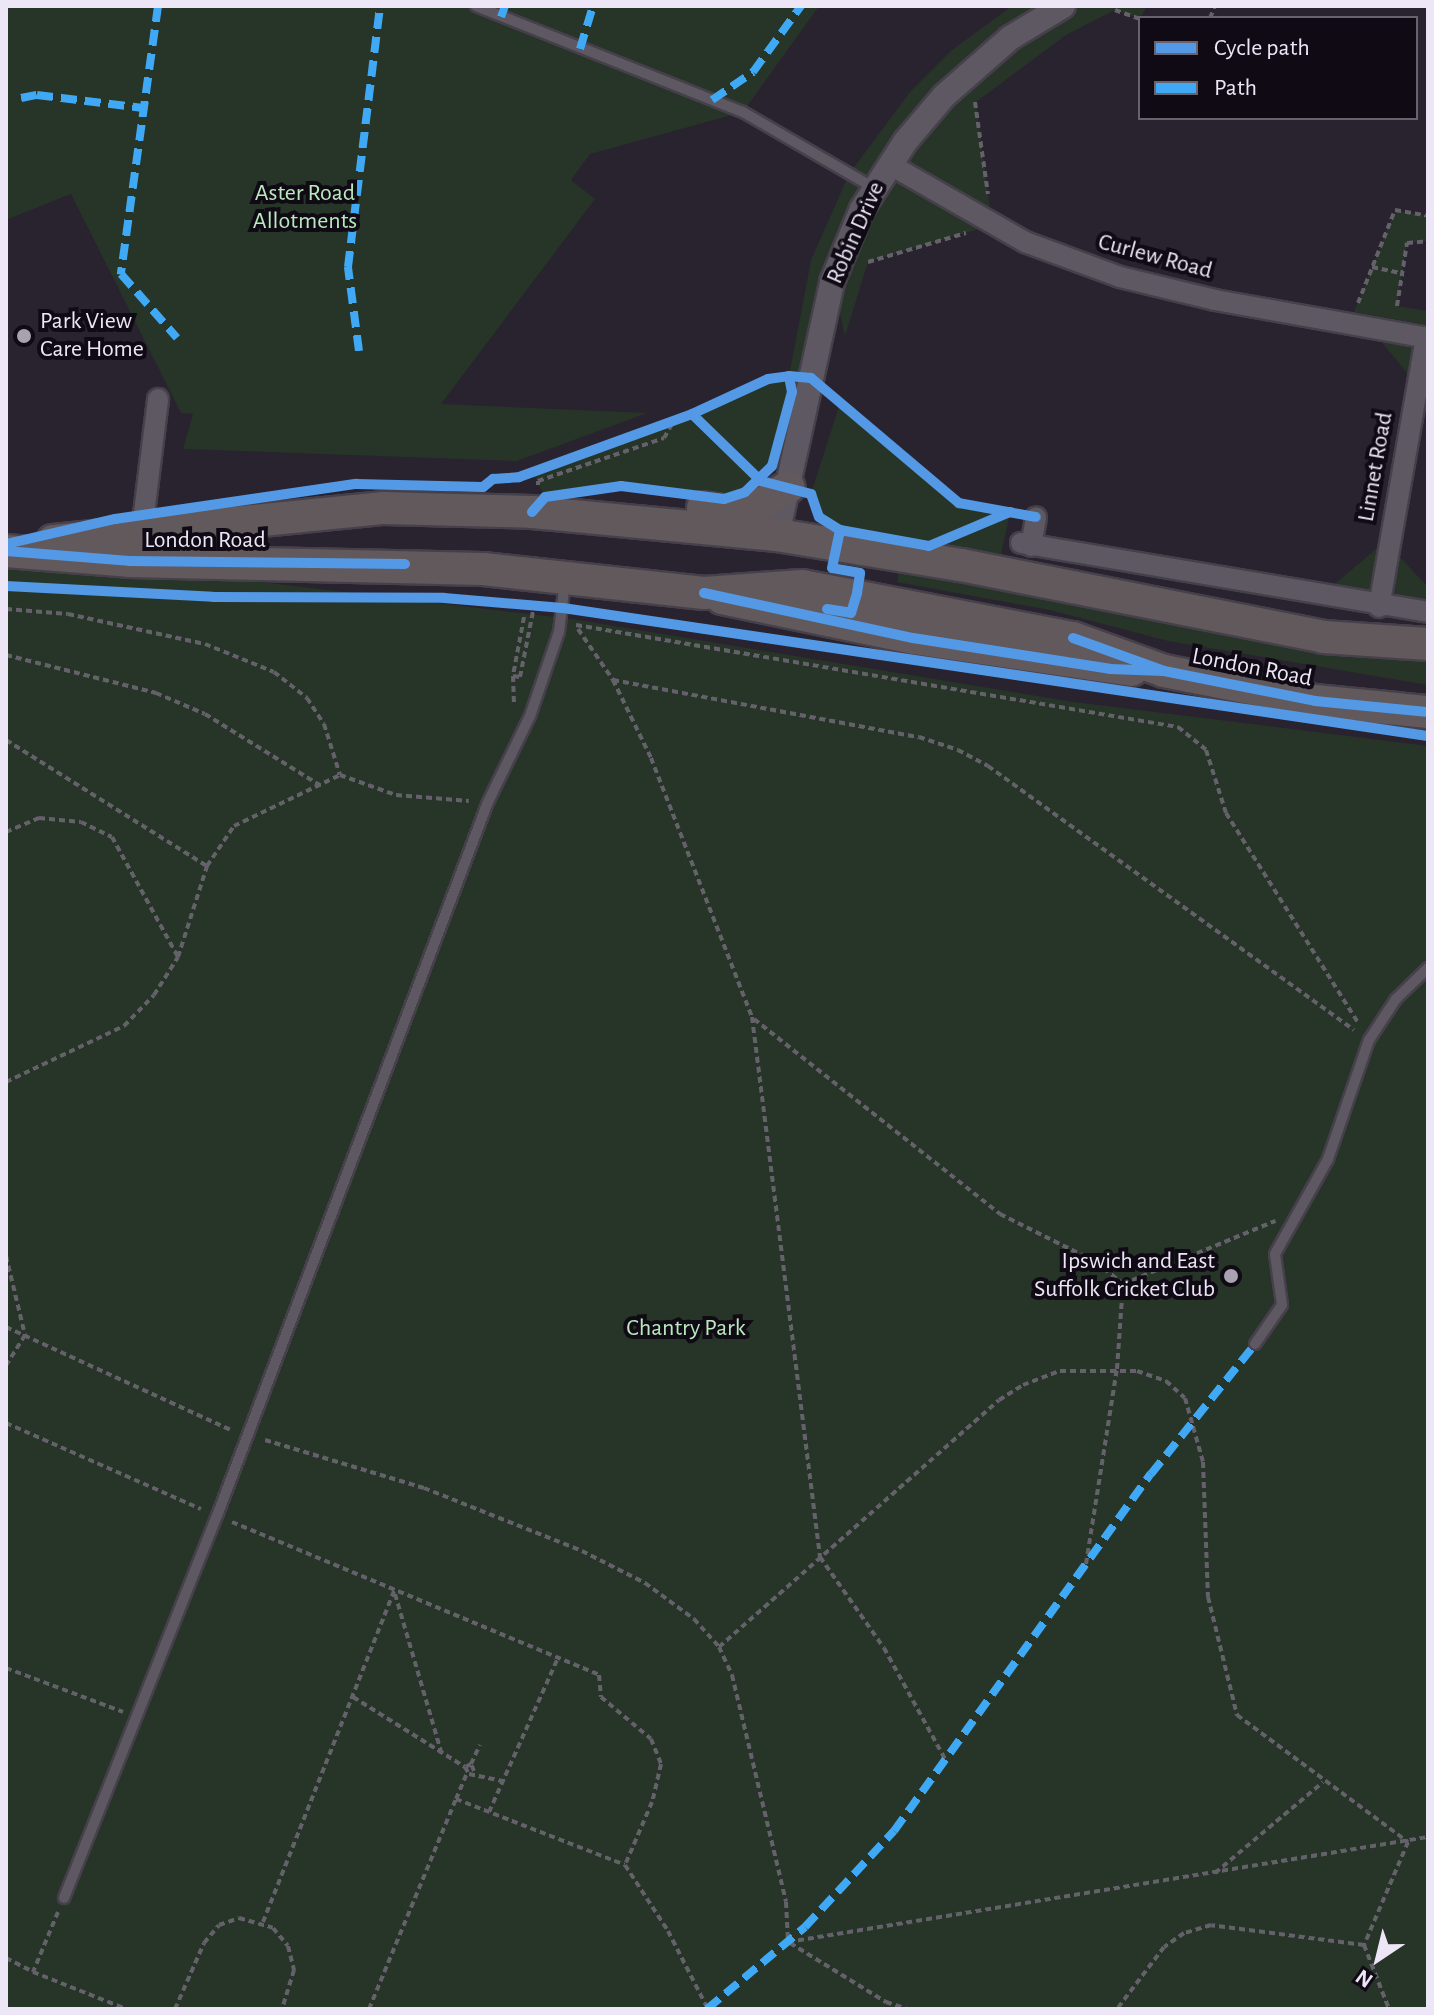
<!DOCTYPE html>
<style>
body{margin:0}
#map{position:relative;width:1434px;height:2015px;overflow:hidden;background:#29222f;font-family:"Alegreya Sans",sans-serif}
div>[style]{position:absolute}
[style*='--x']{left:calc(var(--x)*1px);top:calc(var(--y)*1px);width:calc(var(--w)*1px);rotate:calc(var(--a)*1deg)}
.green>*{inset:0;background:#263527}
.path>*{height:4px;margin-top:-2px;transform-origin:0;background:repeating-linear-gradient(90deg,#65616a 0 6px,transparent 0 10px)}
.roads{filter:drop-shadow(2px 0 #46404b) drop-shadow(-2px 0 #46404b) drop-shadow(0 2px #46404b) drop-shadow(0 -2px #46404b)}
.service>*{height:10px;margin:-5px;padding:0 5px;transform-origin:5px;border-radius:5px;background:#5d5862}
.minor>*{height:20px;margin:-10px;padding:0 10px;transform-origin:10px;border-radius:10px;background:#5d5862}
.tertiary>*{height:24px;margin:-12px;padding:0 12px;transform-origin:12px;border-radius:12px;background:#5d5862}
.primary>*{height:32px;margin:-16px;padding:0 16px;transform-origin:16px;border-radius:16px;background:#62595d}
.quiet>*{height:8px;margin-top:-4px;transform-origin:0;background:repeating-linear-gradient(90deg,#3fa9f5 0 16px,transparent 0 24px)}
.cycleway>*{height:10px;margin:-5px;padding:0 5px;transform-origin:5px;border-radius:5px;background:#5399e6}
.dots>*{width:22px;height:22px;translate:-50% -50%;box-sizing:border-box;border:4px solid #0f0a14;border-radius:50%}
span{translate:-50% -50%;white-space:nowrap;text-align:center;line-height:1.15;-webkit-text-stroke:8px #0f0a14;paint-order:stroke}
.park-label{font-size:24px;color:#b9e9bd}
.street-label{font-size:24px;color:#ede6f6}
.poi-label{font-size:24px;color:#ede6f6}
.left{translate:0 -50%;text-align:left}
.right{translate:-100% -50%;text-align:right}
.frame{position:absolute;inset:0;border:8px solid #ede6f6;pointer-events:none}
.legend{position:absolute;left:1138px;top:16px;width:280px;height:104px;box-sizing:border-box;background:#0f0a14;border:2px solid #68626e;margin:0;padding:10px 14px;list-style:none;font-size:24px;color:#ede6f6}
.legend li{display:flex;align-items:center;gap:16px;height:40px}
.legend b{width:40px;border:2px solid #68626e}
.north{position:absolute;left:1338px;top:1919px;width:80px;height:80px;-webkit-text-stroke:6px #0f0a14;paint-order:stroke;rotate:215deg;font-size:22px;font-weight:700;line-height:32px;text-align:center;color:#ede6f6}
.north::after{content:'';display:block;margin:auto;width:28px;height:36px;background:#ede6f6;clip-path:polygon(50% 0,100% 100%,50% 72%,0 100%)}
</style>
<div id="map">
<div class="green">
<div style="clip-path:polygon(6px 6px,819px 6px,743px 112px,590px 154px,571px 180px,595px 199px,441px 404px,647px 413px,517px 461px,183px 449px,193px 414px,181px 413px,71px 194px,6px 220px)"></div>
<div style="clip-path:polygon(1012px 6px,1147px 6px,1140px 19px,1115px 10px,1066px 35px,976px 102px,990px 208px,976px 230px,868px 262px,845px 336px,833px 284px,811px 378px,789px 376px,792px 392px,776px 454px,761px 481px,724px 499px,621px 486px,545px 497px,532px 471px,692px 414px,768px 379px,789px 376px,811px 260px,849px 174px,910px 92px,952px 50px)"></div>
<div style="clip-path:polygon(1395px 210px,1428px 216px,1428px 241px,1407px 243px,1397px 306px,1428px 311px,1428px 325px,1354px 312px)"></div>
<div style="clip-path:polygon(1388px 331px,1428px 338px,1428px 377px,1408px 374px,1383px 344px)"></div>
<div style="clip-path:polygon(840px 403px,959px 503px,1010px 512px,997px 574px,840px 530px,819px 517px,811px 494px)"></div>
<div style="clip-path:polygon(1376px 549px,1397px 554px,1428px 587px,1428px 612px,1330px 588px)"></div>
<div style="clip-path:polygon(6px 552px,572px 619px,1074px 702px,1428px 746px,1428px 2009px,6px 2009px)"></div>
<div style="clip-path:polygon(901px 561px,1428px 646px,1428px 685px,1168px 641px,1050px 610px,897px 582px)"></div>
</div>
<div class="path">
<div style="--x:1115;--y:10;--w:27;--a:20"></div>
<div style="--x:1210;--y:18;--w:13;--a:-67"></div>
<div style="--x:975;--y:102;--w:93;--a:82"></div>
<div style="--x:868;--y:262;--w:102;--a:-16.5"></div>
<div style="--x:1372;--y:267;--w:30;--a:12"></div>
<div style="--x:1358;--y:303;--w:100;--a:-68.3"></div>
<div style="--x:1395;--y:210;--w:34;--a:10"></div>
<div style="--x:1397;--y:306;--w:64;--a:-81"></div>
<div style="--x:1407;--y:243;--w:21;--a:-5"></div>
<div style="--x:538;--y:485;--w:4;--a:-90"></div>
<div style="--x:538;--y:481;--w:133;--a:-18.8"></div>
<div style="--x:664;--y:438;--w:20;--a:-60"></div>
<div style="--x:6;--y:609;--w:62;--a:4.6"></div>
<div style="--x:68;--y:614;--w:140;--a:12.4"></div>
<div style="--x:205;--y:644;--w:74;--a:22.1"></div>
<div style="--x:274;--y:672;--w:42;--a:38.2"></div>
<div style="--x:307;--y:698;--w:31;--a:57"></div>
<div style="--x:324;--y:724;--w:53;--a:72.6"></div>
<div style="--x:340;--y:775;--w:59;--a:19.7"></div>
<div style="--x:396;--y:795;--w:73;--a:4.7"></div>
<div style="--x:524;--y:617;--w:60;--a:100.6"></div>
<div style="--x:513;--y:676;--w:7;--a:8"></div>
<div style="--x:520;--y:677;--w:72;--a:-78.8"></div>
<div style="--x:576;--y:625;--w:611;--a:9.62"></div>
<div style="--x:1178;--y:727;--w:36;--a:39"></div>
<div style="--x:1206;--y:750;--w:66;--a:72.4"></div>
<div style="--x:1226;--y:813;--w:249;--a:57.8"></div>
<div style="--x:578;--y:629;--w:62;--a:55.5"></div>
<div style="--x:613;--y:680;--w:87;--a:64"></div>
<div style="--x:651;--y:758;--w:278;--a:68.7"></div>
<div style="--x:752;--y:1017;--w:544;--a:82.82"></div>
<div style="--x:820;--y:1557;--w:111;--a:54.9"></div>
<div style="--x:884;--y:1648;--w:129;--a:61.2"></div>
<div style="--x:6;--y:655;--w:155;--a:14.2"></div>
<div style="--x:156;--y:693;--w:53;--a:23.2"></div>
<div style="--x:205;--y:714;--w:137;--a:31.8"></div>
<div style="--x:513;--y:676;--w:30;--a:88"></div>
<div style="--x:613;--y:680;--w:311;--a:10.6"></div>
<div style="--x:919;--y:737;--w:41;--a:18.4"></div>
<div style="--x:958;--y:750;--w:34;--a:28"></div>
<div style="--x:988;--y:766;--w:451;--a:35.8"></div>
<div style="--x:6;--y:740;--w:237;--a:32.1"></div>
<div style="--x:6;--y:832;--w:36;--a:-23"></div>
<div style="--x:39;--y:818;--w:42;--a:5.4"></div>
<div style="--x:81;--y:822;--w:34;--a:26"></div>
<div style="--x:112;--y:837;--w:137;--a:61.2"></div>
<div style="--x:754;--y:1019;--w:314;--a:38.4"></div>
<div style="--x:1000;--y:1214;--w:107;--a:26.6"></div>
<div style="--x:1096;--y:1262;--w:35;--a:39"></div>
<div style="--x:6;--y:1082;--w:131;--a:-25.4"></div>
<div style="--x:124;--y:1026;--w:43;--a:-45.9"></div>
<div style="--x:154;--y:995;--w:45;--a:-57.7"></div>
<div style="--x:178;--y:957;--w:96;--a:-72.3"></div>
<div style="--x:207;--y:866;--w:48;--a:-56"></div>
<div style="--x:234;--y:826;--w:118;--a:-25.7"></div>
<div style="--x:6;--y:1256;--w:81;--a:76.5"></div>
<div style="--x:25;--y:1335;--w:36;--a:122"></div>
<div style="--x:6;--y:1327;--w:250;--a:24.6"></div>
<div style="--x:6;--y:1423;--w:213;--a:23.8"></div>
<div style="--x:265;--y:1440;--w:166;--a:16.8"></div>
<div style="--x:424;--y:1488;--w:170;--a:21.7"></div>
<div style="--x:582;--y:1551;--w:71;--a:26.9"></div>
<div style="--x:645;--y:1583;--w:61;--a:36.3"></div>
<div style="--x:694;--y:1619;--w:38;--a:48"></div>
<div style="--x:719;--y:1647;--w:31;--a:65"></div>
<div style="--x:732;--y:1675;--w:233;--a:76.6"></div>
<div style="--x:786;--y:1902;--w:40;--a:87.1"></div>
<div style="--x:232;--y:1522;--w:398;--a:22.6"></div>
<div style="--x:599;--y:1675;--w:22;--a:85"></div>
<div style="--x:601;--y:1697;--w:65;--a:40"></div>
<div style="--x:651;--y:1739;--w:27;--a:68"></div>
<div style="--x:661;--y:1764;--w:39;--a:103"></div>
<div style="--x:652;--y:1802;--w:69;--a:113.2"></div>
<div style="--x:1086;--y:1564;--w:197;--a:-81"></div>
<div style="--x:1117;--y:1369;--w:85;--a:-86"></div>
<div style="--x:1123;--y:1284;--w:165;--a:-22.5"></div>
<div style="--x:395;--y:1594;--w:168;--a:73.7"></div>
<div style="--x:719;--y:1647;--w:373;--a:-41.4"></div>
<div style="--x:999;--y:1400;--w:28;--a:-32"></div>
<div style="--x:1023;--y:1385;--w:40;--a:-21"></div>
<div style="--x:1060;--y:1371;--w:77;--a:0"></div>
<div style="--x:1137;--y:1371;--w:31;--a:19"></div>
<div style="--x:1166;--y:1381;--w:25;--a:42"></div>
<div style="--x:1185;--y:1398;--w:66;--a:74.3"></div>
<div style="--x:1203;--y:1462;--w:135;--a:87.9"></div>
<div style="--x:1208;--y:1597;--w:122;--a:76.2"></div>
<div style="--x:1237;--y:1715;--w:213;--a:36.6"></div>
<div style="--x:1408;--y:1842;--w:112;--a:113.1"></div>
<div style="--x:1364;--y:1945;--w:154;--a:-172.6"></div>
<div style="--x:1211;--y:1925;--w:28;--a:163"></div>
<div style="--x:1184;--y:1933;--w:24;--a:145"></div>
<div style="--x:1164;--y:1947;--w:78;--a:127.2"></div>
<div style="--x:6;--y:1668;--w:125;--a:20.6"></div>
<div style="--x:353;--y:1697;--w:132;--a:32"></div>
<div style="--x:471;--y:1764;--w:21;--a:-65"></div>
<div style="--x:474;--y:1771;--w:8;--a:-113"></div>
<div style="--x:471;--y:1764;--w:7;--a:153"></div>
<div style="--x:465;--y:1767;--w:8;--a:60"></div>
<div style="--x:469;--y:1774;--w:34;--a:12"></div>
<div style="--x:456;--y:1799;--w:28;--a:-67"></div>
<div style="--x:489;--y:1812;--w:169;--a:-65.9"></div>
<div style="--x:1215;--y:1873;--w:141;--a:-40.1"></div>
<div style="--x:58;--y:1912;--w:65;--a:112.6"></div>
<div style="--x:33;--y:1972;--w:100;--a:21.7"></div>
<div style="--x:263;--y:1922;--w:356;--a:-68.4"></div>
<div style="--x:788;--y:1942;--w:649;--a:-9.32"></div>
<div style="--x:790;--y:1943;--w:113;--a:31.6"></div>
<div style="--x:886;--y:2002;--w:23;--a:18"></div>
<div style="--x:1364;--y:1945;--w:69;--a:68.7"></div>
<div style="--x:6;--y:1958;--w:30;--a:27"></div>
<div style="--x:175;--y:2009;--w:72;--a:-66.3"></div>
<div style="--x:204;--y:1943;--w:23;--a:-50"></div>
<div style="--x:219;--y:1925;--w:21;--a:-19"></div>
<div style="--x:239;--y:1918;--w:35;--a:16"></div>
<div style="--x:273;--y:1928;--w:23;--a:50"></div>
<div style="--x:288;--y:1946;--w:25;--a:76"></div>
<div style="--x:294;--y:1970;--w:41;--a:107.1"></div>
<div style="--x:369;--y:2009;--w:227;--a:-67.5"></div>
<div style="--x:456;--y:1799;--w:181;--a:21.3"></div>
<div style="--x:625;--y:1865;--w:79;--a:56.9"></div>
<div style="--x:668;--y:1931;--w:88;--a:62.9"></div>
</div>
<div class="roads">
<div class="service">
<div style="--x:476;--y:6;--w:287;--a:21.7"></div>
<div style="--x:743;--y:112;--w:151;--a:30.1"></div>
<div style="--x:1255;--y:1344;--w:47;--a:-55.3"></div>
<div style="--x:1282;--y:1305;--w:51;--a:-97.8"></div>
<div style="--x:1275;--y:1254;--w:109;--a:-60.8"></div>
<div style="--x:1328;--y:1159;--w:126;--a:-71"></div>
<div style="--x:1369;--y:1040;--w:49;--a:-56.6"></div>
<div style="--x:1396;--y:999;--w:45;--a:-44.1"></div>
<div style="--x:64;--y:1898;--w:412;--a:-68.2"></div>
<div style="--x:217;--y:1516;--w:764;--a:-69.22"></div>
<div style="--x:488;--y:802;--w:96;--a:-64"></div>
<div style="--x:530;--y:716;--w:89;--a:-71"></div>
<div style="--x:559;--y:632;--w:50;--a:-83.2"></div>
</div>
<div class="minor">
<div style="--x:889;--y:164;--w:157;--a:29.8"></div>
<div style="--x:1025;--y:242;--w:101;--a:20.2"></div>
<div style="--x:1120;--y:277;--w:98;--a:13.6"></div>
<div style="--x:1215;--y:300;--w:216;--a:10.1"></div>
<div style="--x:142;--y:530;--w:132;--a:-83"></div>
<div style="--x:1021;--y:543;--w:413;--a:9.6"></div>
<div style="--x:1031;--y:546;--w:29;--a:-80"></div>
<div style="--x:1379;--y:607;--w:274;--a:-80.1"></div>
</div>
<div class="tertiary">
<div style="--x:777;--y:535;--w:259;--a:-77.7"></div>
<div style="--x:832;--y:282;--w:79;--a:-67.7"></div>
<div style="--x:862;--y:209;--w:80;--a:-57.3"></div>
<div style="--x:905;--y:142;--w:60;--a:-49.7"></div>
<div style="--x:944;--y:96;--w:88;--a:-41.3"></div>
<div style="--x:1010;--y:38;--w:62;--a:-31.1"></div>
</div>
<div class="primary">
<div style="--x:703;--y:508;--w:31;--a:9"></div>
<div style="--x:734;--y:513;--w:25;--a:-16"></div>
<div style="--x:758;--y:506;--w:36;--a:-32"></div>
<div style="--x:53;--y:541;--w:333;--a:-5.7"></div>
<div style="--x:384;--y:508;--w:148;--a:1.5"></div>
<div style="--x:532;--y:512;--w:246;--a:5.4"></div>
<div style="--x:777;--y:535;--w:186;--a:9.3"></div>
<div style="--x:961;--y:565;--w:369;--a:11.2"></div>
<div style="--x:1323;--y:637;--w:105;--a:3.8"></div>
<div style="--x:6;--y:551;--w:123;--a:4.6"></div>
<div style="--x:129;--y:561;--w:354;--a:1.3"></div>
<div style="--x:483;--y:569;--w:222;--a:6.2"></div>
<div style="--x:704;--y:593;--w:98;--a:-4.1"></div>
<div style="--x:802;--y:586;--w:276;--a:10.9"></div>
<div style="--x:1073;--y:638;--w:97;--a:19.9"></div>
<div style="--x:1164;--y:671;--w:154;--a:11.2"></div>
<div style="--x:1315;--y:701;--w:114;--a:5.6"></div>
<div style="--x:722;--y:598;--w:195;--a:11.8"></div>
<div style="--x:913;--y:638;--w:221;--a:8.3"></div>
</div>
</div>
<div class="quiet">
<div style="--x:158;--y:6;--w:271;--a:97.9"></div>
<div style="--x:121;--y:274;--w:85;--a:48.8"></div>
<div style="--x:501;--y:17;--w:12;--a:-70"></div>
<div style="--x:580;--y:49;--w:45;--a:-73.2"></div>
<div style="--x:21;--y:98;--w:16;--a:-11"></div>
<div style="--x:37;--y:95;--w:107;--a:7"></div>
<div style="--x:712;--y:100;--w:50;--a:-34.3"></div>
<div style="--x:753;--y:72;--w:82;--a:-54"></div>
<div style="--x:359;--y:351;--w:85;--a:-97.5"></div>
<div style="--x:348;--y:267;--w:263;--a:-83"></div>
<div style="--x:707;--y:2009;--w:128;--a:-39.9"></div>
<div style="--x:805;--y:1927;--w:131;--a:-47.2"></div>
<div style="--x:894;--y:1831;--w:440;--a:-54.3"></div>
<div style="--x:1151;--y:1474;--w:166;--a:-51.3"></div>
</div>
<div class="cycleway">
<div style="--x:692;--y:414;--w:96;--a:44.2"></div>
<div style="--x:761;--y:481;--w:52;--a:14.6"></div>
<div style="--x:811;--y:494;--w:24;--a:71"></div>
<div style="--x:819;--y:517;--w:25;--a:32"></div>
<div style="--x:840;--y:530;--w:90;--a:10.2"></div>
<div style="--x:929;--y:546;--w:88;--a:-22.8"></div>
<div style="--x:532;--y:512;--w:20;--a:-49"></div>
<div style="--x:545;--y:497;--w:77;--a:-8.2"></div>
<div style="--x:621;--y:486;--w:104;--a:7.2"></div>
<div style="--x:724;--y:499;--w:22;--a:-18"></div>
<div style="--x:745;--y:492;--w:37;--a:-44"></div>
<div style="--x:772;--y:466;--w:77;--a:-74.9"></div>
<div style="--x:792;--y:392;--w:16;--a:-101"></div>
<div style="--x:6;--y:544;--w:112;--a:-12.9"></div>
<div style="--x:115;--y:519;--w:244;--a:-8.3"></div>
<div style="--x:356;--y:484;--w:127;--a:1.4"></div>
<div style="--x:483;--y:487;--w:13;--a:-39"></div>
<div style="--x:493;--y:479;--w:26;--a:-4"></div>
<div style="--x:519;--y:477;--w:184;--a:-20"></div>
<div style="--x:692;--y:414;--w:84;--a:-24.7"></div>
<div style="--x:768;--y:379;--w:21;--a:-8"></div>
<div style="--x:789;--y:376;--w:22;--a:5"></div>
<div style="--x:811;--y:378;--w:194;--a:40.2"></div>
<div style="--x:959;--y:503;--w:78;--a:10.3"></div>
<div style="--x:6;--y:551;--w:123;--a:4.6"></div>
<div style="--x:129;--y:561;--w:276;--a:0.6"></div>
<div style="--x:6;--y:586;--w:207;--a:3"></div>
<div style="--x:213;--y:597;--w:231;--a:0.2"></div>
<div style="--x:444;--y:598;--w:119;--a:4.8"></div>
<div style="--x:563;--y:608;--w:874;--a:8.42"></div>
<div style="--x:704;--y:593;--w:214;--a:12.2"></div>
<div style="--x:913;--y:638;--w:199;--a:8.9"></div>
<div style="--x:1110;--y:669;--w:54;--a:2.1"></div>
<div style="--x:827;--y:609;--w:24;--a:9"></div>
<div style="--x:851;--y:613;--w:21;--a:-73"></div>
<div style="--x:857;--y:593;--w:20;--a:-81"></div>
<div style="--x:860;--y:573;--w:28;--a:-170"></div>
<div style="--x:832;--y:568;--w:39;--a:-78"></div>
<div style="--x:1073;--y:638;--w:97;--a:19.9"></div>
<div style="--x:1164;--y:671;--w:154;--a:11.2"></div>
<div style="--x:1315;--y:701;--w:114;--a:5.6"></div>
</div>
<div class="dots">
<div style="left:24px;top:336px;background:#a8a1b0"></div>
<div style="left:1231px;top:1276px;background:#a8a1b0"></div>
</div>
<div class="park-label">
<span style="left:305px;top:208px">Aster Road<br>Allotments</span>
<span style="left:686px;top:1329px">Chantry Park</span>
</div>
<div class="street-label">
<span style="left:856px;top:233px;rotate:-66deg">Robin Drive</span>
<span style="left:1155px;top:257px;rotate:15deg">Curlew Road</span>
<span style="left:1376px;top:467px;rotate:-80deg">Linnet Road</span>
<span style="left:205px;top:541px">London Road</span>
<span style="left:1252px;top:668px;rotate:11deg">London Road</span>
</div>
<div class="poi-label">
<span class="left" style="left:40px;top:336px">Park View<br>Care Home</span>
<span class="right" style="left:1215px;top:1276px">Ipswich and East<br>Suffolk Cricket Club</span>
</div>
<div class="frame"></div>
<ul class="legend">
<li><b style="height:10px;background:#5399e6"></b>Cycle path</li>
<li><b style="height:10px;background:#3fa9f5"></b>Path</li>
</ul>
<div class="north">N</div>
</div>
